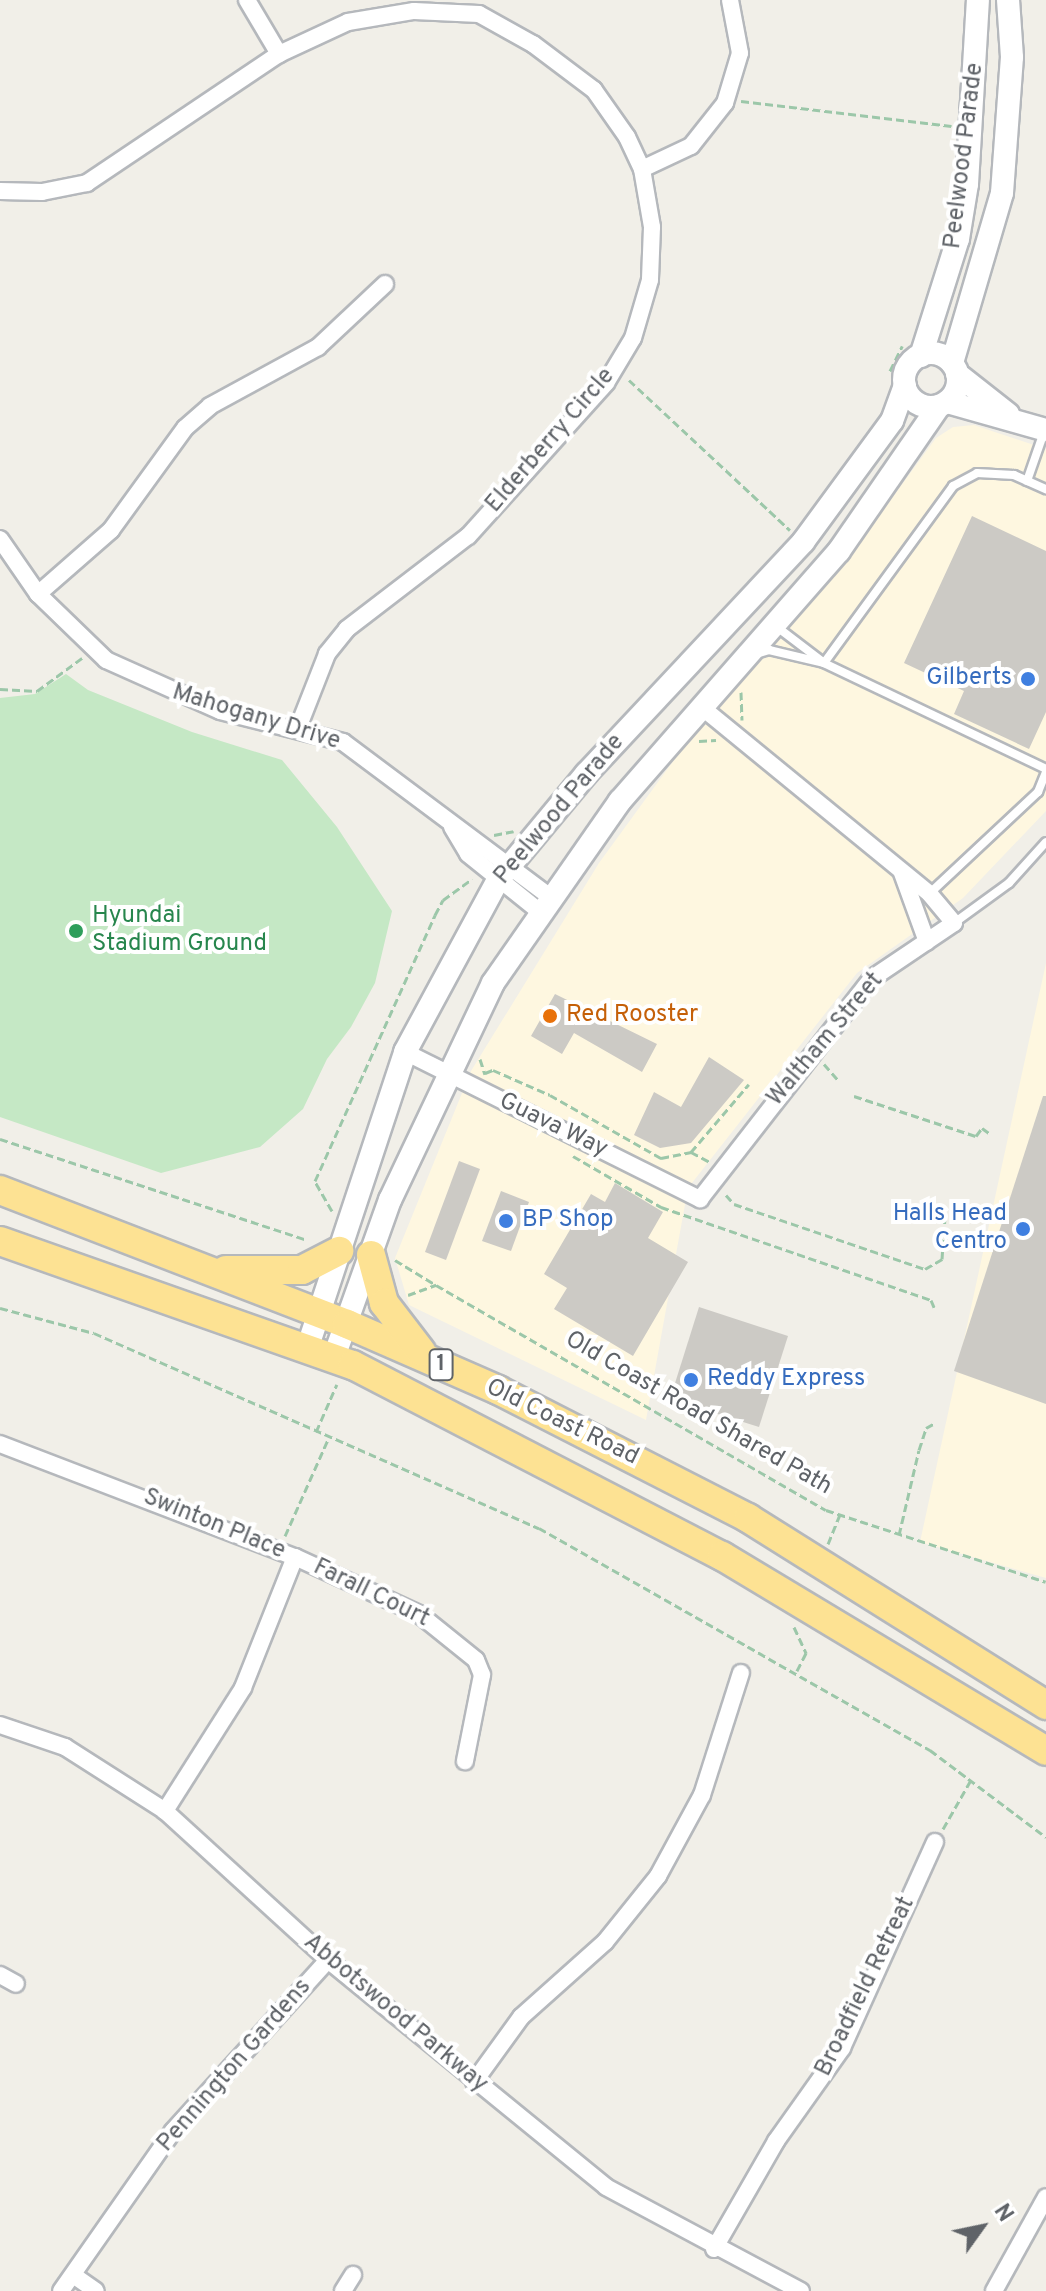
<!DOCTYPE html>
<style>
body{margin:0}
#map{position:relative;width:1046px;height:2291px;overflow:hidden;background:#f1efe8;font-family:Overpass,sans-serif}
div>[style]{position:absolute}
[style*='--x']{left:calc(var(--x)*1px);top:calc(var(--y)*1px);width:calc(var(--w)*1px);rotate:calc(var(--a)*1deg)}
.commercial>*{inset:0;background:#fef7e0}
.green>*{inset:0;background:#c5e8c5}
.building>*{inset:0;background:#cccac5}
.path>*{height:3px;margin-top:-1.5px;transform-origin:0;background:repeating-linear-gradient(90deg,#9cc7a9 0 8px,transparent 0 12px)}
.roads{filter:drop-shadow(2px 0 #b5b8bc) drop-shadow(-2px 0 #b5b8bc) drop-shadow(0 2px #b5b8bc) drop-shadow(0 -2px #b5b8bc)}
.lane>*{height:8px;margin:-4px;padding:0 4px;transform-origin:4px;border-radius:4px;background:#fff}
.street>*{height:16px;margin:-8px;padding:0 8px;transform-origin:8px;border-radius:8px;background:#fff}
.secondary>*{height:22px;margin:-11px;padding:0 11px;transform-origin:11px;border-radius:11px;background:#fff}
.secondary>.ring{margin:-11px;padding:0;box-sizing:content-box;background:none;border:22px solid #fff;border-radius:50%}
.highway>*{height:28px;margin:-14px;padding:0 14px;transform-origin:14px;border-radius:14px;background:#fde293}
.dots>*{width:22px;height:22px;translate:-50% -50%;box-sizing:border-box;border:4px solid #fff;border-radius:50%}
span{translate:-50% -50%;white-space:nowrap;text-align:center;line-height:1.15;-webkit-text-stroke:8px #fff;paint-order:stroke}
.shield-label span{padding:2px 6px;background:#fff;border:2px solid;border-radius:6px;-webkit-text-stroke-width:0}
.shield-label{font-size:22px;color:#5f6368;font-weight:700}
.street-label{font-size:24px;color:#5f6368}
.shop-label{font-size:24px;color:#366cbe}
.right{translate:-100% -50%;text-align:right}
.left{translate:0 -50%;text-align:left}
.leisure-label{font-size:24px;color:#27864d}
.food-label{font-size:24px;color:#c56008}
.north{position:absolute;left:942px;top:2187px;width:80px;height:80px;-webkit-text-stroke:6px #fff;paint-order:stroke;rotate:57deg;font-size:22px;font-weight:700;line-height:32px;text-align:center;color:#5f6368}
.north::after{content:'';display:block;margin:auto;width:28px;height:36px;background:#5f6368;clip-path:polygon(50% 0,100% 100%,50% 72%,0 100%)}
</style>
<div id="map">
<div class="commercial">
<div style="clip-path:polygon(974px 425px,1046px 449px,1046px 811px,963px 898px,857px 973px,688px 1188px,646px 1420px,409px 1305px,395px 1258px,471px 1071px,599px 863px,717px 701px,878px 517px,936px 438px,953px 427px)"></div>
<div style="clip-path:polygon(1046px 963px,1046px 1578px,920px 1542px)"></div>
</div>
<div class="green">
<div style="clip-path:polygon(66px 674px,88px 690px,192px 732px,282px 760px,337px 827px,392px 911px,375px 983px,351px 1027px,327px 1059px,303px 1109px,260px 1147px,161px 1173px,0 1117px,0 698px,35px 694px)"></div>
</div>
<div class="building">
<div style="clip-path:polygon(972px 516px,1046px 551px,1046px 712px,1029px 749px,954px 714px,964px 691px,904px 663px)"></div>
<div style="clip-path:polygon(555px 994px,657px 1044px,642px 1072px,574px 1033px,562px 1054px,531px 1036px)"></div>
<div style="clip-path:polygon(709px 1057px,744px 1080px,691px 1143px,660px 1148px,634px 1135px,654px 1092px,681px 1107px)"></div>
<div style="clip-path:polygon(1043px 1096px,1046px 1096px,1046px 1404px,954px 1371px)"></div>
<div style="clip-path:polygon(459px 1161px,480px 1169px,446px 1260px,425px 1252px)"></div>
<div style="clip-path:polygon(615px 1183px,663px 1212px,648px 1238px,688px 1262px,633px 1356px,554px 1309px,567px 1288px,544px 1274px,591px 1194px,605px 1202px)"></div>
<div style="clip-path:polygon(501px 1191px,529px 1202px,511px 1251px,482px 1241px)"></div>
<div style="clip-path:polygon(699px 1307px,788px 1336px,759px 1427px,670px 1399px)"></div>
</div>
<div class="path">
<div style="--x:741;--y:101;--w:212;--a:6.8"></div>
<div style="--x:890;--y:371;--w:28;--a:-64"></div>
<div style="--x:629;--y:380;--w:220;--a:43"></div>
<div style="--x:0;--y:689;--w:37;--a:3"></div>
<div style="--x:37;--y:691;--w:56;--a:-36.3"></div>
<div style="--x:741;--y:692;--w:28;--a:88"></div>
<div style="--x:699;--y:741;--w:17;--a:-3"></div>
<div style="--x:494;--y:835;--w:20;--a:-11"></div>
<div style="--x:480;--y:1059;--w:16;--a:72"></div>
<div style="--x:824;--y:1064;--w:23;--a:49"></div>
<div style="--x:485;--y:1073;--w:9;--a:-21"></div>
<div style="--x:493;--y:1070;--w:62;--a:23.7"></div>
<div style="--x:550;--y:1095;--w:128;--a:29.6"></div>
<div style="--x:661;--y:1158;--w:31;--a:-11"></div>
<div style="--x:691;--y:1152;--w:21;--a:28"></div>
<div style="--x:854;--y:1096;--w:128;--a:18.2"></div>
<div style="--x:976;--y:1136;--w:10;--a:-53"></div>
<div style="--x:982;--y:1128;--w:9;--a:36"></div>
<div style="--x:0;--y:1139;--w:323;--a:18.2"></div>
<div style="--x:691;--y:1152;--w:89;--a:-49.5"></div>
<div style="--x:573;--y:1156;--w:102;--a:30.1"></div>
<div style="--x:661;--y:1207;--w:286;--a:19"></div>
<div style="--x:931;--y:1300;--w:8;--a:67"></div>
<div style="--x:726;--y:1195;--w:12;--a:48"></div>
<div style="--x:734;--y:1204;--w:202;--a:18.8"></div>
<div style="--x:925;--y:1269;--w:20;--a:-30"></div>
<div style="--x:942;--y:1259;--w:42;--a:-85.9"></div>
<div style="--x:945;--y:1217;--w:11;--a:-158"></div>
<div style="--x:332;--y:1211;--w:34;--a:-120"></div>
<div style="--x:315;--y:1181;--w:292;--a:-65.7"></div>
<div style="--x:435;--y:915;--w:17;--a:-62"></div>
<div style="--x:443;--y:900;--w:36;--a:-36"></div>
<div style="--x:395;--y:1260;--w:48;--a:31.4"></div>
<div style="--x:408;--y:1295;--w:30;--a:-20"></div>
<div style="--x:436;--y:1285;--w:450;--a:30"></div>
<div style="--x:826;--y:1510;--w:231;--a:18.1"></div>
<div style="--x:0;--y:1308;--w:97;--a:14.9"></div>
<div style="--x:94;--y:1333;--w:486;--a:23.7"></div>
<div style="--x:539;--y:1528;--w:450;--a:29.6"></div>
<div style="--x:930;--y:1750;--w:145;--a:36.9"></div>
<div style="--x:316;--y:1432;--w:52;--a:-66.4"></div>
<div style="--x:899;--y:1535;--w:87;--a:-76.8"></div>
<div style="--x:919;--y:1450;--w:23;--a:-72"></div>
<div style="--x:926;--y:1428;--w:10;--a:-29"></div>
<div style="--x:285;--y:1536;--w:108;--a:-66"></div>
<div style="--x:828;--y:1544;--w:32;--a:-68"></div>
<div style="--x:794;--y:1627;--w:29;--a:65"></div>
<div style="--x:806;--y:1653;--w:20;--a:117"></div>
<div style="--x:943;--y:1829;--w:56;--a:-60.3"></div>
</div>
<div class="roads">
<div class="lane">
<div style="--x:1027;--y:481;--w:52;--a:-70.9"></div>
<div style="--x:777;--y:627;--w:58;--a:37.3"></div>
<div style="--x:756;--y:654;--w:14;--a:-17"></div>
<div style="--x:769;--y:650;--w:57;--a:13.3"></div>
<div style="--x:824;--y:663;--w:246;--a:25.5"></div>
<div style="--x:824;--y:663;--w:219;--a:-53.9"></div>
<div style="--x:953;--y:486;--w:27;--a:-28"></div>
<div style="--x:977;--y:473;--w:37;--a:3"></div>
<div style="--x:1014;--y:475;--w:35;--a:24"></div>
<div style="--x:930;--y:893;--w:148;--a:-43.1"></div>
<div style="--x:1038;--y:792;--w:22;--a:-68"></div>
<div style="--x:954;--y:923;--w:68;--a:-36"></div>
<div style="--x:1009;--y:883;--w:55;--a:-47.9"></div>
</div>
<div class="street">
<div style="--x:247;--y:0;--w:63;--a:59.3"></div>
<div style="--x:642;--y:169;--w:54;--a:-25.1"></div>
<div style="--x:691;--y:146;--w:55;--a:-51.7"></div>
<div style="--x:725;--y:103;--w:52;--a:-73.3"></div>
<div style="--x:740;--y:53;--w:54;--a:-100.7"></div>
<div style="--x:0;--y:191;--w:42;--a:1.4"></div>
<div style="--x:42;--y:192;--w:46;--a:-11.3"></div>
<div style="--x:87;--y:183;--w:231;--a:-33.9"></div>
<div style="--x:279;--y:54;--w:76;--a:-24.9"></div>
<div style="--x:348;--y:22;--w:67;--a:-9.5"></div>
<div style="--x:414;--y:11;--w:65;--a:2.6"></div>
<div style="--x:479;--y:14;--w:62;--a:29.1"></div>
<div style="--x:533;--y:44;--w:76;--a:37"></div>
<div style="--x:594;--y:90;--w:57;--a:54.9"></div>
<div style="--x:627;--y:137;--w:35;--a:65"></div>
<div style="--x:642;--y:169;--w:59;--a:80.2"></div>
<div style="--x:652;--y:227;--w:53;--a:92.2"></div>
<div style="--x:650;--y:280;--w:60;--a:106.3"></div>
<div style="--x:633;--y:338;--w:52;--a:121"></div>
<div style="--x:606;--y:383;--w:206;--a:132"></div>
<div style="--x:468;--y:536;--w:153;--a:142.5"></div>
<div style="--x:347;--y:629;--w:32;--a:129"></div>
<div style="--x:327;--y:654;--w:79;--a:111.4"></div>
<div style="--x:0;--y:539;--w:67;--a:55.4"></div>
<div style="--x:38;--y:594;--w:95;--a:44.1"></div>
<div style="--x:106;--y:660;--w:125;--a:24.1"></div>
<div style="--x:220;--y:711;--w:127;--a:14.1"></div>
<div style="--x:343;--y:742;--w:257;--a:36.8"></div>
<div style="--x:38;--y:594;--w:97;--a:-41.2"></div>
<div style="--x:111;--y:530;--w:126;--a:-54"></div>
<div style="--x:185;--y:428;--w:33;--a:-41"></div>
<div style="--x:210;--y:406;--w:123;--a:-28.6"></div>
<div style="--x:318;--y:347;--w:92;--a:-43.2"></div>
<div style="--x:452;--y:827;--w:31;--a:59"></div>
<div style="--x:468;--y:854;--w:91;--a:38.8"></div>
<div style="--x:902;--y:873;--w:73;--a:70.1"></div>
<div style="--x:405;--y:1052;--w:330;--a:26.5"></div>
<div style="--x:700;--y:1199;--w:279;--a:-52.1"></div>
<div style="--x:871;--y:979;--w:100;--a:-34"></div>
<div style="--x:954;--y:923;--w:38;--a:-130"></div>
<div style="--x:930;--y:894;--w:297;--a:-140.7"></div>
<div style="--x:0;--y:1444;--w:316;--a:21"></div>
<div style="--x:295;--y:1557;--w:141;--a:111.7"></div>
<div style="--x:243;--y:1688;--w:146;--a:122.4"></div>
<div style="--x:295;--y:1557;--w:136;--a:24.7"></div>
<div style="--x:419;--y:1614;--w:73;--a:38.9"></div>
<div style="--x:476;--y:1660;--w:16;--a:68"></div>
<div style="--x:482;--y:1675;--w:88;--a:101.2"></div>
<div style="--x:0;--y:1725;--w:69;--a:18.7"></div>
<div style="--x:65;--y:1747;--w:119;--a:32.6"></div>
<div style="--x:165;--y:1811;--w:221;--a:42.4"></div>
<div style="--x:328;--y:1960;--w:359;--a:39.2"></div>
<div style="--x:606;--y:2187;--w:221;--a:28.1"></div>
<div style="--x:0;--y:1975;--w:18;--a:29"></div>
<div style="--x:474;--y:2082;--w:80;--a:-54.1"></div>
<div style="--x:521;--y:2017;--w:113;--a:-41.8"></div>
<div style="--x:605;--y:1942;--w:85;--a:-51.2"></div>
<div style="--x:658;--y:1876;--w:92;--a:-61.5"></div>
<div style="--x:702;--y:1795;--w:128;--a:-72.3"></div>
<div style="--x:714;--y:2249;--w:125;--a:-60.1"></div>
<div style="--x:776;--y:2141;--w:114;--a:-54.6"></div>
<div style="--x:842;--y:2048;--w:226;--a:-65.7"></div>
<div style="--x:76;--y:2277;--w:24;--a:35"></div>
<div style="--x:61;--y:2291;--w:195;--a:-55"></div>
<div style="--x:173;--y:2131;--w:231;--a:-47.8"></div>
<div style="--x:343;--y:2291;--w:19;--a:-58"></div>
<div style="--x:994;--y:2291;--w:107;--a:-61"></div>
</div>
<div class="secondary">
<div class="ring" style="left:904px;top:353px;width:32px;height:32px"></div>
<div style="--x:921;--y:356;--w:123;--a:-72.5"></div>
<div style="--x:958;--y:239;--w:56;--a:-80.7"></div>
<div style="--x:967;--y:184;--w:184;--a:-86.6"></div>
<div style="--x:952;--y:363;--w:177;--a:-73.6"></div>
<div style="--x:1002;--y:193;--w:136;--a:-85.8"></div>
<div style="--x:1012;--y:57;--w:57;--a:-94"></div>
<div style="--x:957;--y:374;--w:65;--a:38.1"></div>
<div style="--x:947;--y:402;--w:103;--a:15.8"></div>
<div style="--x:308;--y:1346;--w:310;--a:-71.7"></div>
<div style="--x:405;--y:1052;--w:196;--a:-61.6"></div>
<div style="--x:498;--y:880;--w:138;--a:-50.3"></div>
<div style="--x:586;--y:774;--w:318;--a:-46.9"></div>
<div style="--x:803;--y:542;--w:150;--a:-53.7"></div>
<div style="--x:892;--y:421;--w:38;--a:-70"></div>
<div style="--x:334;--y:1357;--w:167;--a:-70.4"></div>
<div style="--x:390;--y:1200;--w:240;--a:-64.6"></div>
<div style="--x:493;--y:983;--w:222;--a:-55.1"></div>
<div style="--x:620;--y:801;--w:332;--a:-48.8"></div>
<div style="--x:839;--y:551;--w:176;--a:-55.4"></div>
</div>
<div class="highway">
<div style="--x:0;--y:1190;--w:372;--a:21.1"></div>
<div style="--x:347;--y:1324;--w:165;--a:23.6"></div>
<div style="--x:498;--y:1390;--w:281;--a:27.1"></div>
<div style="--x:748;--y:1518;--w:352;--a:32.1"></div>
<div style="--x:0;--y:1241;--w:374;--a:19.4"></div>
<div style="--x:353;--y:1365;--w:416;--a:27.4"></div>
<div style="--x:722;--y:1556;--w:378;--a:31"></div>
<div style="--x:371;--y:1255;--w:50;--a:74.8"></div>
<div style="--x:384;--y:1303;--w:61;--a:52.4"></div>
<div style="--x:226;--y:1270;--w:76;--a:0"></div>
<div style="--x:302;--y:1270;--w:42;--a:-27.2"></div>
</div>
</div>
<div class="dots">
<div style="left:1028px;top:679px;background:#3f7fe0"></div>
<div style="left:76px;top:931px;background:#2e9e5b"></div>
<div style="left:550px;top:1016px;background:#e8710a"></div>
<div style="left:506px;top:1221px;background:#3f7fe0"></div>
<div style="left:1023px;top:1229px;background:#3f7fe0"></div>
<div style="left:691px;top:1380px;background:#3f7fe0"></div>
</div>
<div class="shield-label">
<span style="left:441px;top:1365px">1</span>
</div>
<div class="street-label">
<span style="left:965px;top:156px;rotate:-83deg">Peelwood Parade</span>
<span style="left:551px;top:441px;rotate:-49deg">Elderberry Circle</span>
<span style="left:256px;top:718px;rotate:17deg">Mahogany Drive</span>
<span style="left:560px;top:810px;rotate:-50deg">Peelwood Parade</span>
<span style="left:826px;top:1040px;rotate:-50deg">Waltham Street</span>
<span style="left:553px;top:1126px;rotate:26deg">Guava Way</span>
<span style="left:698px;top:1414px;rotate:30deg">Old Coast Road Shared Path</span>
<span style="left:562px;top:1423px;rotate:26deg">Old Coast Road</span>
<span style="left:214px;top:1525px;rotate:22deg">Swinton Place</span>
<span style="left:371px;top:1594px;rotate:26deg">Farall Court</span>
<span style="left:866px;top:1987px;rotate:-64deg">Broadfield Retreat</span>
<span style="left:395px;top:2014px;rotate:40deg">Abbotswood Parkway</span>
<span style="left:235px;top:2066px;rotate:-49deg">Pennington Gardens</span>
</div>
<div class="shop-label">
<span class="right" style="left:1012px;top:679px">Gilberts</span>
<span class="right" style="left:1007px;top:1229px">Halls Head<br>Centro</span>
<span class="left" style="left:522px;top:1221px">BP Shop</span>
<span class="left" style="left:707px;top:1380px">Reddy Express</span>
</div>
<div class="leisure-label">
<span class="left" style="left:92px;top:931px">Hyundai<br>Stadium Ground</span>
</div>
<div class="food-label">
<span class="left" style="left:566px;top:1016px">Red Rooster</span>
</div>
<div class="north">N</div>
</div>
